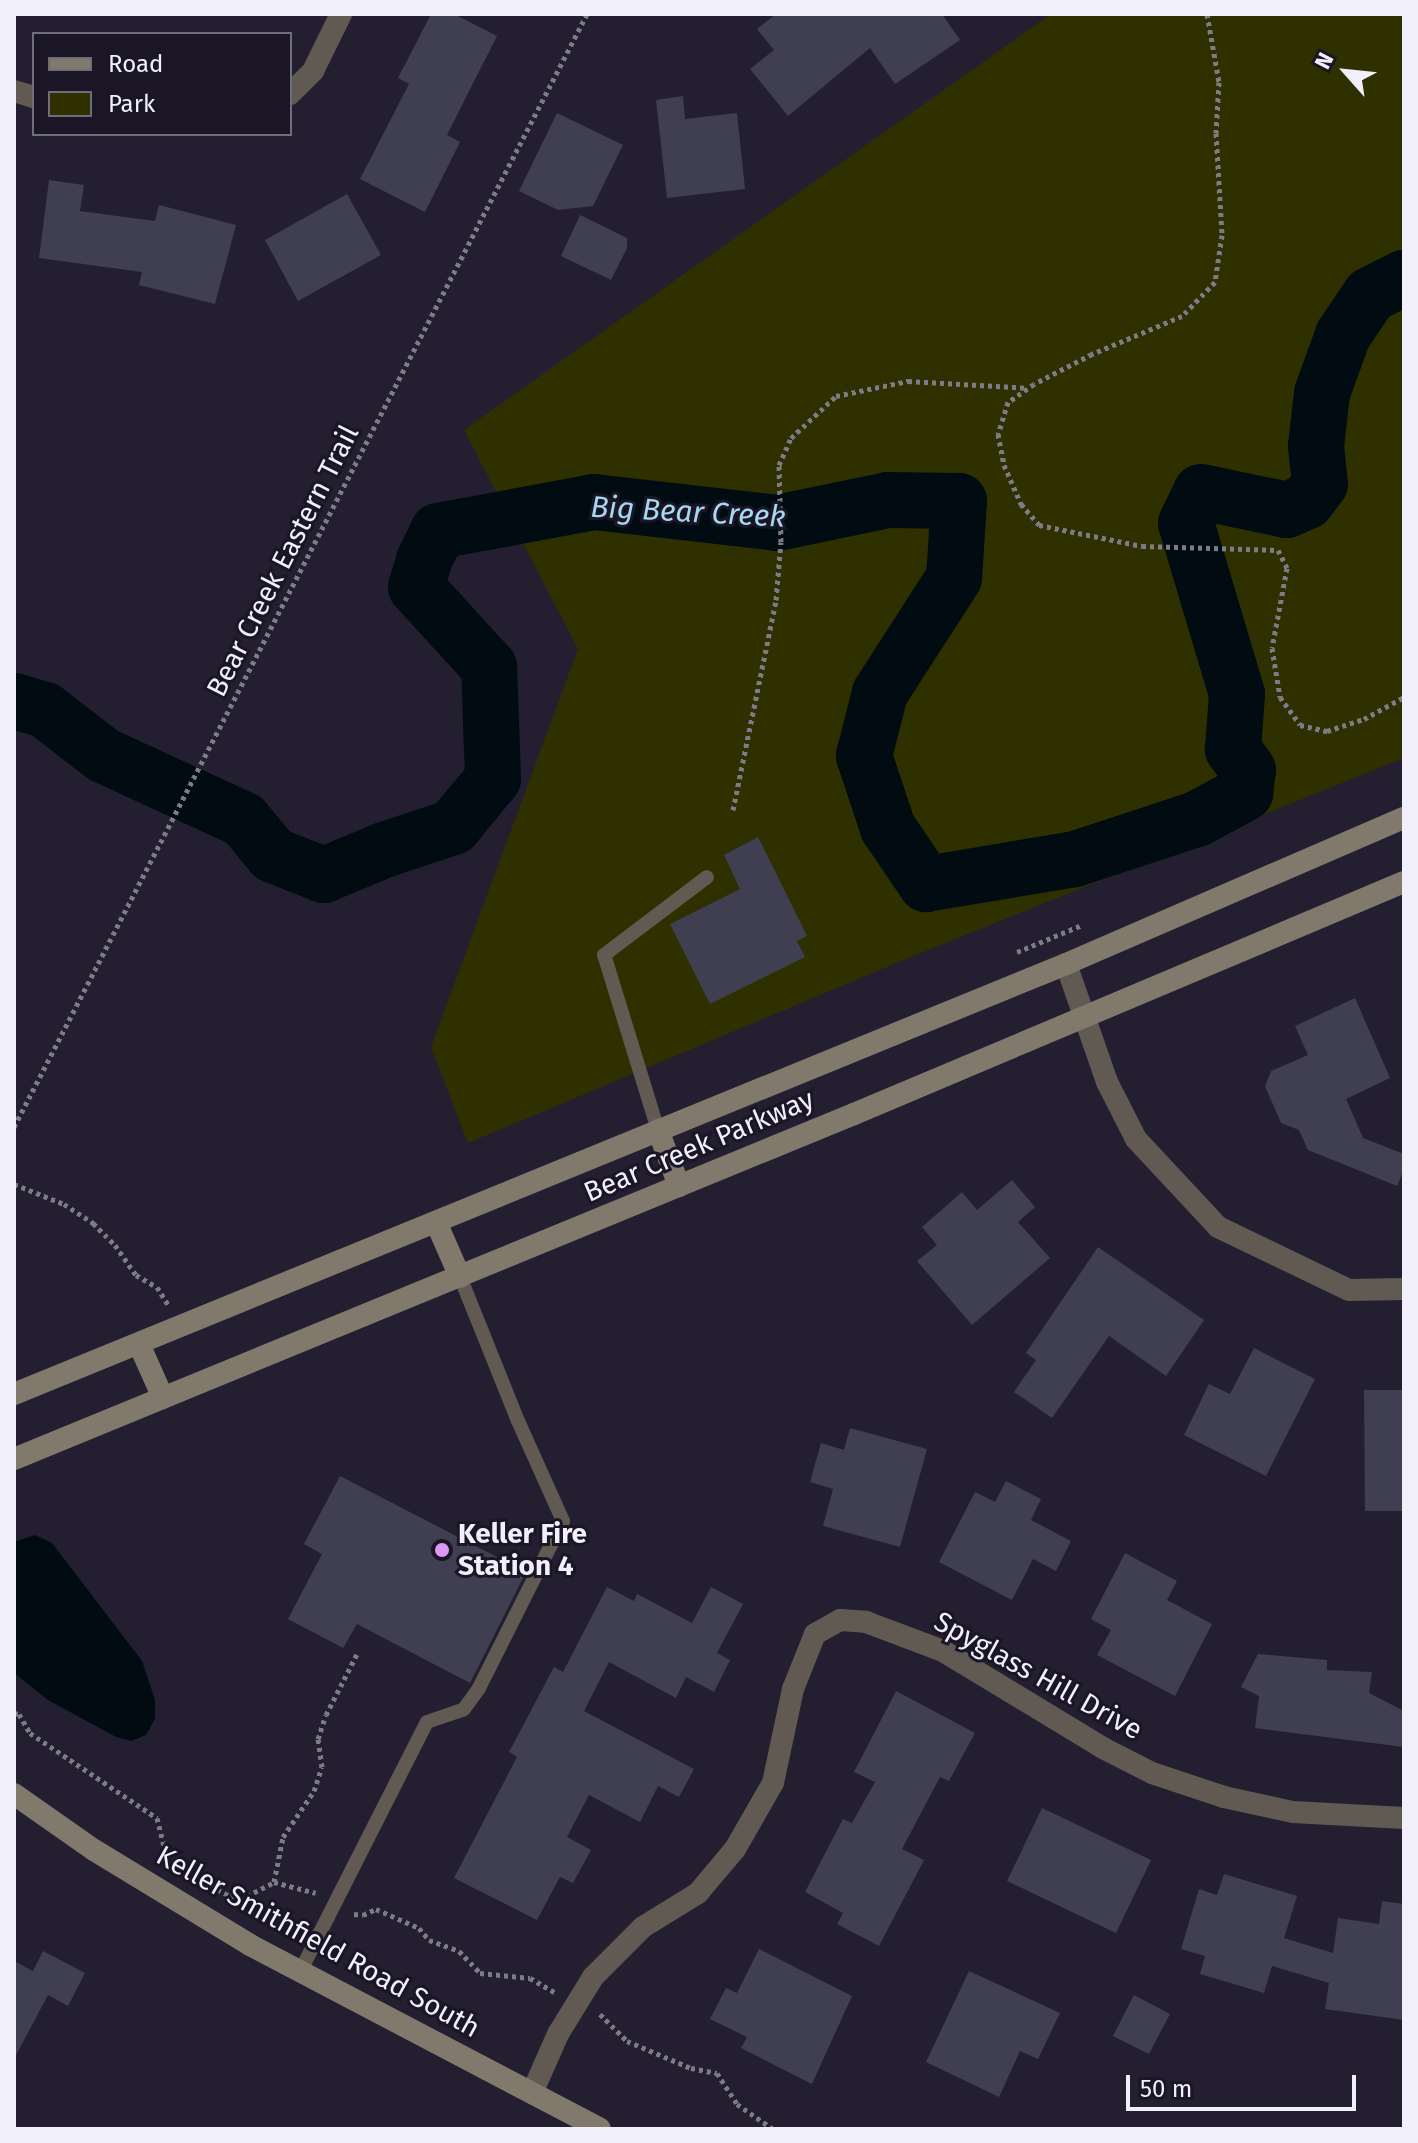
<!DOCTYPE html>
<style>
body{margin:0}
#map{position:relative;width:1418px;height:2143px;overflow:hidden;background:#231f30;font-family:"Fira Sans",sans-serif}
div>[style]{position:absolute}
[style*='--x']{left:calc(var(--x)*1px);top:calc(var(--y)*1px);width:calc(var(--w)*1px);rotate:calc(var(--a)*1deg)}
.green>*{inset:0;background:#2f3000}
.water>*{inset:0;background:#010c12}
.river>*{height:56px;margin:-28px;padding:0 28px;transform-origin:28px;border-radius:28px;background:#010c12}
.building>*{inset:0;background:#3f3f51}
.path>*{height:5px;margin-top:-2.5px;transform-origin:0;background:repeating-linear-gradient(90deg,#7e7b89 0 4px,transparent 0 8px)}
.service>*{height:14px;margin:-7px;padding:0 7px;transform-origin:7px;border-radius:7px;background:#605a52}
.minor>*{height:22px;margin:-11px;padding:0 11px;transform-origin:11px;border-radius:11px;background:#605a52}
.secondary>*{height:22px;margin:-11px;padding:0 11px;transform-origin:11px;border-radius:11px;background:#82796d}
.dots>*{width:22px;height:22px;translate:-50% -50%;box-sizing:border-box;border:4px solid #1a1626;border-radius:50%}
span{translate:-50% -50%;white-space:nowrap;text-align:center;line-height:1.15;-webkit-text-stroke:6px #1a1626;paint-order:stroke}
.street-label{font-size:28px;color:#f1effb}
.poi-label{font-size:28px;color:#f1effb;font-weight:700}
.left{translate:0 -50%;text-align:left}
.water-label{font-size:30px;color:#a6d9f1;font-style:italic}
.frame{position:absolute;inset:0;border:16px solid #f1effb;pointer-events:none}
.legend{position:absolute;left:32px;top:32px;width:260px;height:104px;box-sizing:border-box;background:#1a1626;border:2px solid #706d7b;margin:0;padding:10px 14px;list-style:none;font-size:24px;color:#f1effb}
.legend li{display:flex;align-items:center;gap:16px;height:40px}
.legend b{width:40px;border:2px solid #706d7b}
.north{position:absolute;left:1306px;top:32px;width:80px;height:80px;-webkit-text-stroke:6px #1a1626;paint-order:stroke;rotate:297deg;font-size:22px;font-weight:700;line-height:32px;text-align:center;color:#f1effb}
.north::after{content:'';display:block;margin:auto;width:28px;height:36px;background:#f1effb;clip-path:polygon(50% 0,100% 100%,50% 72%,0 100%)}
.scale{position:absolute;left:1126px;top:2075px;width:230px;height:36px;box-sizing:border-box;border:4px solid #f1effb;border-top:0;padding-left:10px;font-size:24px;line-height:28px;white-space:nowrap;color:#f1effb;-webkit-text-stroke:6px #1a1626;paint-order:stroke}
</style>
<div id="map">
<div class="green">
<div style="clip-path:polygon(1051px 14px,1404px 14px,1404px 758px,901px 961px,468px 1143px,431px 1047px,578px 649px,464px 430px)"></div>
</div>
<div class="water">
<div style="clip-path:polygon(35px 1535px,52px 1543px,142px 1661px,155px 1700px,155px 1719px,146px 1735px,131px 1741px,116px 1737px,48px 1700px,14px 1673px,14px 1542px)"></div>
</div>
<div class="river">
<div style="--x:14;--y:701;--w:32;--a:16"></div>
<div style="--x:45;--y:710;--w:73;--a:37.8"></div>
<div style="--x:103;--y:755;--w:155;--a:24.7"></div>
<div style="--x:244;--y:820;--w:45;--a:50.4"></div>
<div style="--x:273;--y:855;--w:55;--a:21.4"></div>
<div style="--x:324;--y:875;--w:65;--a:-22.6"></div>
<div style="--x:384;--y:850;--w:73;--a:-18.4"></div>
<div style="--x:453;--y:827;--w:62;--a:-50.2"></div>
<div style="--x:493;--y:779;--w:112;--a:-92"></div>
<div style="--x:489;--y:667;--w:108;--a:-132.4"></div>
<div style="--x:416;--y:587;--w:28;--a:-73"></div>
<div style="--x:424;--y:560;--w:32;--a:-64"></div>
<div style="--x:438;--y:531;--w:159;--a:-10.5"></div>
<div style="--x:594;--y:502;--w:184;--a:6.5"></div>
<div style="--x:777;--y:523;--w:113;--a:-11.7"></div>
<div style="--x:888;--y:500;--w:71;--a:0.8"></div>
<div style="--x:959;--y:501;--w:77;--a:93.7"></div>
<div style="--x:954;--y:578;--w:137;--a:122.8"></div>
<div style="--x:880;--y:693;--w:65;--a:104.3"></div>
<div style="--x:864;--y:756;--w:76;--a:71.6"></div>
<div style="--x:888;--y:828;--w:68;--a:55.8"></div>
<div style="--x:926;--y:884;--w:151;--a:-9.5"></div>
<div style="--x:1075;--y:859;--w:128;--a:-18.2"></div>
<div style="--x:1197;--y:819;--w:55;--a:-28.4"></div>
<div style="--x:1245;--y:793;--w:23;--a:-83"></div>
<div style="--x:1248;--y:770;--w:26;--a:-126"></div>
<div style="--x:1233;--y:749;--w:55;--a:-85.8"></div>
<div style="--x:1237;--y:694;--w:178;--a:-106.6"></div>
<div style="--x:1186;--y:523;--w:34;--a:-64"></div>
<div style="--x:1201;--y:492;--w:88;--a:11.8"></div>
<div style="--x:1287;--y:510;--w:22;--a:-24"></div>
<div style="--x:1307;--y:501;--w:21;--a:-53"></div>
<div style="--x:1320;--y:484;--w:38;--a:-96"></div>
<div style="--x:1316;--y:446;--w:53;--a:-83.5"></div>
<div style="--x:1322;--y:393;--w:62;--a:-70.1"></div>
<div style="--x:1343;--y:335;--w:48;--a:-56"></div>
<div style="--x:1370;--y:295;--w:38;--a:-27"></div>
</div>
<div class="building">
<div style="clip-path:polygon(431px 14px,454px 14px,497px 36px,447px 135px,460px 142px,425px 212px,360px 179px,409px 84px,398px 78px)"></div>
<div style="clip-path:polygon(776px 14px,942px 14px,960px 40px,895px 84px,870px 48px,788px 116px,750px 69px,774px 50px,757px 29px)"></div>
<div style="clip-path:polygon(683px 96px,685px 119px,737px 113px,745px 189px,667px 198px,656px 100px)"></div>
<div style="clip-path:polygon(557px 113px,623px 145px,593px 206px,558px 210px,519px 191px)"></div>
<div style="clip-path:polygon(49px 180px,84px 185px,80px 211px,155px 221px,159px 205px,236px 225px,215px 304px,139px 285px,142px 272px,39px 258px)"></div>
<div style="clip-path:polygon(347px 194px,381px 255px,298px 301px,265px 240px)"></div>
<div style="clip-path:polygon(580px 215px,627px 238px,627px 248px,611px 280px,561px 256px)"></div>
<div style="clip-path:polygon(758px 837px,807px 936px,797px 941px,805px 957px,710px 1004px,670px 924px,740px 889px,724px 855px)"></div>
<div style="clip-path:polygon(1355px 998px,1390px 1078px,1346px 1099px,1363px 1138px,1404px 1154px,1404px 1169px,1397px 1186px,1308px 1150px,1299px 1130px,1281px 1123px,1265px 1086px,1271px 1071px,1308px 1055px,1295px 1026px)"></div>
<div style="clip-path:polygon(1012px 1180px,1035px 1207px,1018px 1222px,1050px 1258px,972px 1325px,917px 1261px,937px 1245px,922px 1227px,962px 1192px,977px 1210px)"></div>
<div style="clip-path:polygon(1098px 1247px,1204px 1320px,1166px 1376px,1109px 1336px,1052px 1418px,1014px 1392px,1036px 1360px,1026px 1353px)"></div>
<div style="clip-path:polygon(1254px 1348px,1315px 1379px,1266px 1476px,1184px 1435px,1209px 1384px,1230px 1394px)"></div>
<div style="clip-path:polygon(1364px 1390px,1404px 1390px,1404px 1511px,1365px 1511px)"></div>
<div style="clip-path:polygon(850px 1428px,927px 1449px,900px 1547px,823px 1526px,833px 1489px,810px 1482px,821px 1443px,844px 1450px)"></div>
<div style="clip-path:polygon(340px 1476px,526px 1572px,470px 1683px,357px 1624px,343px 1648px,288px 1619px,322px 1554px,304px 1544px)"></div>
<div style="clip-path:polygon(1006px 1481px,1041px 1499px,1031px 1520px,1071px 1541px,1056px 1571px,1033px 1559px,1012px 1600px,939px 1562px,975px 1492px,995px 1502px)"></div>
<div style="clip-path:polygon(1125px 1553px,1177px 1581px,1167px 1600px,1212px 1624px,1175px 1696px,1097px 1655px,1111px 1630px,1091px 1619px)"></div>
<div style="clip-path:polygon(607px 1587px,634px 1601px,637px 1594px,692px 1623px,711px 1587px,743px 1604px,717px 1653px,730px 1660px,714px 1692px,686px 1677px,676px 1698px,609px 1662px,584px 1711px,694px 1769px,679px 1797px,658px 1786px,640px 1822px,589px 1795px,567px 1837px,591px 1850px,573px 1883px,560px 1877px,537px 1920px,454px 1878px,517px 1757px,509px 1752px,554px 1667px,563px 1672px)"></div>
<div style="clip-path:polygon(1258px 1654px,1327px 1660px,1327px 1670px,1372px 1672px,1369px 1693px,1404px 1711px,1404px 1747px,1255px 1728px,1259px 1696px,1241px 1687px)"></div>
<div style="clip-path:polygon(896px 1691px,975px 1733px,949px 1781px,940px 1777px,902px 1849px,924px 1860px,879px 1946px,837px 1924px,843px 1913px,805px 1892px,843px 1819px,852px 1823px,875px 1782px,854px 1772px)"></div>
<div style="clip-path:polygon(1042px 1808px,1151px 1860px,1116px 1933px,1007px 1881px)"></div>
<div style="clip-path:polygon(1224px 1874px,1297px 1896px,1284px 1938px,1333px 1953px,1338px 1918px,1379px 1924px,1382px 1901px,1404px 1904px,1404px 2020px,1325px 2009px,1329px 1983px,1272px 1966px,1264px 1993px,1200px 1974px,1205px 1956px,1181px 1949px,1199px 1889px,1217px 1895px)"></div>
<div style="clip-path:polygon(759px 1949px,852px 1996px,812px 2084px,741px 2048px,747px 2037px,710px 2019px,726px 1988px,737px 1993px)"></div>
<div style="clip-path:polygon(43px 1951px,85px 1973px,68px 2006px,48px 1995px,14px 2059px,14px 1961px,33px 1971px)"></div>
<div style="clip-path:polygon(969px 1971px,1060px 2013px,1038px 2059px,1020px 2051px,999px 2097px,926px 2062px)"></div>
<div style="clip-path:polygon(1134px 1995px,1170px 2014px,1149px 2054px,1113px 2036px)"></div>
</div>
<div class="path">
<div style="--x:1207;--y:14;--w:69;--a:80"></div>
<div style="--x:1219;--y:82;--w:51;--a:93.4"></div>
<div style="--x:1216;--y:133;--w:102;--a:86.6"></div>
<div style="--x:1222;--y:235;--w:48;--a:98.5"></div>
<div style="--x:1215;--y:282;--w:47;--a:134.1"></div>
<div style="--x:1182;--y:316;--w:98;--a:157.1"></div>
<div style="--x:1092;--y:354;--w:65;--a:152.7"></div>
<div style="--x:1034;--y:384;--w:32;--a:145"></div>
<div style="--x:1008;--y:402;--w:34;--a:107"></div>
<div style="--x:998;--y:434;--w:32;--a:79"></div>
<div style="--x:1004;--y:465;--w:43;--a:66.4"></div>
<div style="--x:1021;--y:504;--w:28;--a:49"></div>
<div style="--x:1039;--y:525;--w:105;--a:11.5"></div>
<div style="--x:1142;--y:546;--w:136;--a:1.7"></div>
<div style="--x:1278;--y:550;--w:20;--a:63"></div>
<div style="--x:1287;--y:568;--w:81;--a:100.6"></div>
<div style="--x:1272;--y:648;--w:50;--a:80.7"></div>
<div style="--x:1280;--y:697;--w:34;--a:54"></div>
<div style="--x:1300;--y:725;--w:28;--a:13"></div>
<div style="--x:1327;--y:731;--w:39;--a:-18"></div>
<div style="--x:1364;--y:719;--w:46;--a:-28.8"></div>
<div style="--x:733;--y:810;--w:214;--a:-78.4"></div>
<div style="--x:776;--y:600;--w:58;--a:-85.1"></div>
<div style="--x:781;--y:542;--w:77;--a:-91.5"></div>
<div style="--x:779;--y:465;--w:30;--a:-66"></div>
<div style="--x:791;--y:438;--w:62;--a:-43"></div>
<div style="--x:836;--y:396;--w:74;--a:-11.8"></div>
<div style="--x:908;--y:381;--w:120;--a:3.3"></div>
<div style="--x:1017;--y:952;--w:70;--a:-22.6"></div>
<div style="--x:14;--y:1127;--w:1252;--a:-62.76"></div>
<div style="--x:14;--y:1184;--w:54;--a:21.8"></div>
<div style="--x:64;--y:1204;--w:35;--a:33"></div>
<div style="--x:93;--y:1223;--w:31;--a:45"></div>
<div style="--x:115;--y:1245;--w:37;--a:55"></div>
<div style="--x:136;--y:1275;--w:24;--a:30"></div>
<div style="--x:157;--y:1287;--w:22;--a:58"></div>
<div style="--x:14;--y:1713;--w:5;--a:11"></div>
<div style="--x:19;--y:1714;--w:22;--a:60"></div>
<div style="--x:30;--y:1733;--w:153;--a:33.8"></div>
<div style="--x:157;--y:1818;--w:29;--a:76"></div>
<div style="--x:164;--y:1846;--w:45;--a:45"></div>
<div style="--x:196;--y:1878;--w:38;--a:28"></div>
<div style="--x:230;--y:1896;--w:17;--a:0"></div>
<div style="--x:247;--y:1896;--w:30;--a:-27"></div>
<div style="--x:274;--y:1882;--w:43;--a:14.7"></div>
<div style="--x:274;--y:1882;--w:46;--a:-78.7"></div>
<div style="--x:283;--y:1837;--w:55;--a:-56"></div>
<div style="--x:314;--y:1791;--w:25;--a:-72"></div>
<div style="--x:322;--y:1767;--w:28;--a:-98"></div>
<div style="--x:318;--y:1739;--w:25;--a:-72"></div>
<div style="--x:326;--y:1715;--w:71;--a:-63.1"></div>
<div style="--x:354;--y:1914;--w:9;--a:6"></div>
<div style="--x:363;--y:1915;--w:14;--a:-25"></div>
<div style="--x:376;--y:1909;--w:47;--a:23.8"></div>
<div style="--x:419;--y:1928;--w:16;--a:50"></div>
<div style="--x:429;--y:1940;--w:32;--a:20"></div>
<div style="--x:459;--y:1951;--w:30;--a:46"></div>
<div style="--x:480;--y:1973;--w:50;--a:5.7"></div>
<div style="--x:530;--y:1978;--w:28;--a:30"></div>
<div style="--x:600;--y:2014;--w:38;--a:45"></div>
<div style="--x:627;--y:2041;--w:69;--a:22.9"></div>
<div style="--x:691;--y:2068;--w:26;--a:11"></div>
<div style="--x:717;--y:2073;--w:37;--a:57"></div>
<div style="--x:737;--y:2104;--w:44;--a:34.8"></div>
</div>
<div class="service">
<div style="--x:658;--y:1130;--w:183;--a:-107.1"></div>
<div style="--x:604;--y:955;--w:129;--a:-37.1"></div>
<div style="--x:300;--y:1972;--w:280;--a:-63.1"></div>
<div style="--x:427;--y:1722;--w:39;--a:-19"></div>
<div style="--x:464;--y:1709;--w:26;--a:-54"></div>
<div style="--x:479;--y:1688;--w:187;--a:-63.3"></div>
<div style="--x:563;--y:1521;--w:110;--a:-114.2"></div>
<div style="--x:518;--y:1421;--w:155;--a:-111.9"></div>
</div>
<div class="minor">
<div style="--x:14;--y:91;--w:21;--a:17"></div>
<div style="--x:290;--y:94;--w:33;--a:-45"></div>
<div style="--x:313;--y:71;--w:64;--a:-63.8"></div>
<div style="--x:1066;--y:964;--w:125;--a:70.8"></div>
<div style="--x:1107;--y:1082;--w:64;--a:63"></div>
<div style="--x:1136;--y:1139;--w:120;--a:47"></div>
<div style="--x:1218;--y:1227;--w:145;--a:25.7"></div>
<div style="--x:1349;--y:1290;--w:55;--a:-1"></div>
<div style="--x:532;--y:2093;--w:64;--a:-66.2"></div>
<div style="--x:558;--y:2034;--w:67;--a:-58.4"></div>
<div style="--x:593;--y:1977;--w:71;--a:-45"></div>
<div style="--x:643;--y:1927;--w:65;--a:-31.7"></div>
<div style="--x:698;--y:1893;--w:57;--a:-49.9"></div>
<div style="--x:735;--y:1849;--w:76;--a:-60.1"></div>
<div style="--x:773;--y:1783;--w:96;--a:-78"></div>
<div style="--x:793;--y:1689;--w:59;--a:-68.2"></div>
<div style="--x:815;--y:1634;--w:29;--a:-29"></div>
<div style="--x:840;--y:1620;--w:26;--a:4"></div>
<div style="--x:866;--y:1622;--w:82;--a:20.6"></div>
<div style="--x:943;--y:1651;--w:187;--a:31.2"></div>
<div style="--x:1103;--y:1748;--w:55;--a:27"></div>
<div style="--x:1152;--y:1773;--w:76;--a:18.4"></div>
<div style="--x:1224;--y:1797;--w:71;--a:12.3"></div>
<div style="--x:1293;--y:1812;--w:111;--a:3.1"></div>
</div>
<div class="secondary">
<div style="--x:658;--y:1130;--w:60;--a:69.4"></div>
<div style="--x:436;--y:1222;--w:60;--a:66.4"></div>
<div style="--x:139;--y:1344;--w:59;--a:66"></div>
<div style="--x:14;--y:1394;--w:1136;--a:-22.23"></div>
<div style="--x:1066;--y:964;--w:368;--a:-23.4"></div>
<div style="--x:14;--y:1459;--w:908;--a:-22.33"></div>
<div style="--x:854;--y:1114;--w:597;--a:-22.87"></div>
<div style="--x:14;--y:1794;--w:98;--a:35"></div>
<div style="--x:94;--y:1850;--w:183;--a:31.3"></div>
<div style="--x:250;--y:1945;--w:395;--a:27.7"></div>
</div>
<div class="dots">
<div style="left:442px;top:1550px;background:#db99f5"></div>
</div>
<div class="street-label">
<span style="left:283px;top:561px;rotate:-63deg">Bear Creek Eastern Trail</span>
<span style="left:699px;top:1146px;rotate:-23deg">Bear Creek Parkway</span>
<span style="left:1038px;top:1676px;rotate:29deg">Spyglass Hill Drive</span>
<span style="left:318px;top:1942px;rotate:29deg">Keller Smithfield Road South</span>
</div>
<div class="poi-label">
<span class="left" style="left:458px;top:1550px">Keller Fire<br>Station 4</span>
</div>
<div class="water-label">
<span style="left:688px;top:512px;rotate:3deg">Big Bear Creek</span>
</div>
<div class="frame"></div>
<ul class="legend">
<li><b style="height:10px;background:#82796d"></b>Road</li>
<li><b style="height:22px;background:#2f3000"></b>Park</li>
</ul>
<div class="north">N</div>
<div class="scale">50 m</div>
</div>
